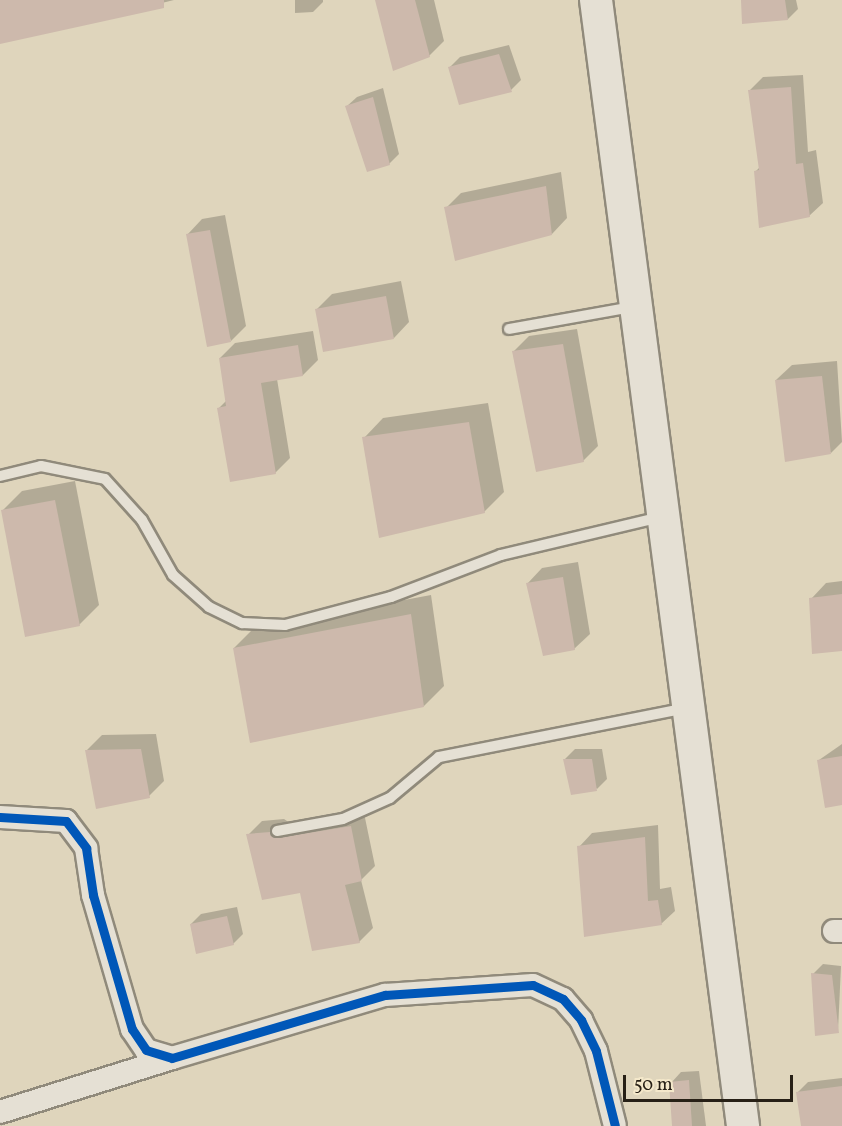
<!DOCTYPE html>
<style>
body{margin:0}
#map{position:relative;width:842px;height:1126px;overflow:hidden;background:#dfd5bc;font-family:Vollkorn,serif}
div>[style]{position:absolute}
[style*='--x']{left:calc(var(--x)*1px);top:calc(var(--y)*1px);width:calc(var(--w)*1px);rotate:calc(var(--a)*1deg)}
.shadow>*{inset:0;background:#0003}
.building>*{inset:0;background:#cdb9ac}
.roads{filter:drop-shadow(2px 0 #908a7b) drop-shadow(-2px 0 #908a7b) drop-shadow(0 2px #908a7b) drop-shadow(0 -2px #908a7b)}
.service>*{height:10px;margin:-5px;padding:0 5px;transform-origin:5px;border-radius:5px;background:#e5e0d4}
.minor>*{height:22px;margin:-11px;padding:0 11px;transform-origin:11px;border-radius:11px;background:#e5e0d4}
.secondary>*{height:32px;margin:-16px;padding:0 16px;transform-origin:16px;border-radius:16px;background:#e5e0d4}
.cycleway>*{height:9px;margin:-4.5px;padding:0 4.5px;transform-origin:4.5px;border-radius:4.5px;background:#0057b8}
span{translate:-50% -50%;white-space:nowrap;text-align:center;line-height:1.15;-webkit-text-stroke:4.5px #f4e8ca;paint-order:stroke}
.scale{position:absolute;left:623px;top:1075px;width:170px;height:27px;box-sizing:border-box;border:3px solid #272016;border-top:0;padding-left:8px;font-size:18px;line-height:21px;white-space:nowrap;color:#272016;-webkit-text-stroke:4px #f4e8ca;paint-order:stroke}
</style>
<div id="map">
<div class="shadow">
<div style="clip-path:polygon(0 0,174px 0,0 43px)"></div>
<div style="clip-path:polygon(295px 0,323px 0,323px 2px,313px 12px,295px 13px)"></div>
<div style="clip-path:polygon(376px 0,434px 0,444px 41px,429px 56px)"></div>
<div style="clip-path:polygon(743px 0,796px 0,798px 9px,788px 19px)"></div>
<div style="clip-path:polygon(509px 45px,521px 80px,511px 90px,450px 67px,460px 57px)"></div>
<div style="clip-path:polygon(803px 75px,808px 152px,816px 150px,823px 203px,809px 216px,756px 171px,760px 167px,750px 90px,763px 77px)"></div>
<div style="clip-path:polygon(383px 88px,399px 154px,389px 164px,346px 107px,357px 97px)"></div>
<div style="clip-path:polygon(561px 172px,567px 218px,552px 234px,446px 208px,461px 193px)"></div>
<div style="clip-path:polygon(225px 215px,246px 326px,231px 341px,187px 235px,202px 219px)"></div>
<div style="clip-path:polygon(401px 281px,409px 322px,394px 338px,317px 309px,332px 294px)"></div>
<div style="clip-path:polygon(577px 329px,598px 446px,583px 461px,514px 351px,529px 336px)"></div>
<div style="clip-path:polygon(313px 331px,318px 360px,303px 375px,277px 379px,290px 458px,275px 473px,219px 408px,227px 400px,220px 358px,235px 343px)"></div>
<div style="clip-path:polygon(837px 361px,842px 442px,831px 453px,776px 380px,792px 365px)"></div>
<div style="clip-path:polygon(488px 403px,504px 492px,484px 512px,364px 438px,383px 418px)"></div>
<div style="clip-path:polygon(75px 481px,99px 605px,79px 625px,2px 511px,22px 491px)"></div>
<div style="clip-path:polygon(578px 562px,590px 634px,574px 649px,527px 584px,542px 568px)"></div>
<div style="clip-path:polygon(842px 581px,842px 649px,811px 599px,826px 583px)"></div>
<div style="clip-path:polygon(431px 595px,444px 686px,424px 706px,234px 648px,254px 628px)"></div>
<div style="clip-path:polygon(156px 734px,164px 781px,149px 796px,87px 750px,102px 735px)"></div>
<div style="clip-path:polygon(842px 744px,842px 804px,819px 760px)"></div>
<div style="clip-path:polygon(575px 749px,602px 749px,607px 779px,597px 789px,565px 759px)"></div>
<div style="clip-path:polygon(364px 813px,375px 866px,361px 880px,373px 928px,359px 942px,248px 835px,262px 821px,284px 819px,293px 825px)"></div>
<div style="clip-path:polygon(658px 825px,660px 889px,671px 887px,675px 911px,661px 924px,585px 935px,579px 847px,592px 833px)"></div>
<div style="clip-path:polygon(237px 907px,243px 934px,233px 944px,191px 924px,201px 914px)"></div>
<div style="clip-path:polygon(823px 964px,841px 966px,838px 1031px,813px 974px)"></div>
<div style="clip-path:polygon(699px 1071px,706px 1126px,674px 1126px,671px 1083px,681px 1072px)"></div>
<div style="clip-path:polygon(842px 1078px,842px 1126px,803px 1126px,798px 1092px,808px 1082px)"></div>
</div>
<div class="building">
<div style="clip-path:polygon(0 0,164px 0,164px 8px,0 44px)"></div>
<div style="clip-path:polygon(375px 0,415px 0,430px 57px,393px 71px)"></div>
<div style="clip-path:polygon(741px 0,785px 0,788px 20px,742px 24px)"></div>
<div style="clip-path:polygon(499px 54px,512px 92px,459px 105px,448px 67px)"></div>
<div style="clip-path:polygon(791px 87px,796px 164px,803px 163px,810px 217px,759px 228px,754px 171px,759px 170px,748px 90px)"></div>
<div style="clip-path:polygon(373px 97px,390px 165px,367px 172px,345px 106px)"></div>
<div style="clip-path:polygon(546px 186px,552px 235px,455px 261px,444px 207px)"></div>
<div style="clip-path:polygon(210px 230px,231px 342px,207px 347px,186px 234px)"></div>
<div style="clip-path:polygon(386px 296px,394px 339px,323px 352px,315px 309px)"></div>
<div style="clip-path:polygon(563px 344px,584px 462px,536px 472px,512px 351px)"></div>
<div style="clip-path:polygon(298px 345px,303px 376px,261px 383px,276px 474px,230px 482px,217px 408px,226px 406px,219px 358px)"></div>
<div style="clip-path:polygon(822px 376px,831px 454px,785px 462px,775px 380px)"></div>
<div style="clip-path:polygon(469px 422px,485px 513px,379px 538px,362px 437px)"></div>
<div style="clip-path:polygon(55px 500px,80px 626px,25px 637px,1px 510px)"></div>
<div style="clip-path:polygon(563px 577px,575px 650px,543px 656px,526px 583px)"></div>
<div style="clip-path:polygon(842px 594px,842px 651px,812px 654px,809px 598px)"></div>
<div style="clip-path:polygon(411px 614px,424px 707px,250px 743px,233px 648px)"></div>
<div style="clip-path:polygon(141px 749px,150px 798px,96px 809px,85px 750px)"></div>
<div style="clip-path:polygon(842px 756px,842px 805px,825px 808px,817px 760px)"></div>
<div style="clip-path:polygon(563px 759px,592px 759px,597px 791px,571px 795px)"></div>
<div style="clip-path:polygon(351px 826px,362px 881px,345px 885px,360px 943px,312px 951px,300px 893px,262px 900px,246px 834px,270px 832px,278px 838px)"></div>
<div style="clip-path:polygon(645px 837px,648px 901px,658px 900px,662px 925px,584px 937px,577px 846px)"></div>
<div style="clip-path:polygon(227px 916px,234px 945px,196px 954px,190px 924px)"></div>
<div style="clip-path:polygon(811px 973px,832px 975px,839px 1033px,815px 1036px)"></div>
<div style="clip-path:polygon(689px 1080px,692px 1126px,672px 1126px,669px 1082px)"></div>
<div style="clip-path:polygon(842px 1086px,842px 1126px,801px 1126px,796px 1092px)"></div>
</div>
<div class="roads">
<div class="service">
<div style="--x:509;--y:329;--w:125;--a:-10.1"></div>
<div style="--x:0;--y:476;--w:42;--a:-13.7"></div>
<div style="--x:41;--y:466;--w:65;--a:11.5"></div>
<div style="--x:105;--y:479;--w:55;--a:47.9"></div>
<div style="--x:142;--y:520;--w:63;--a:60.6"></div>
<div style="--x:173;--y:575;--w:48;--a:41.6"></div>
<div style="--x:209;--y:607;--w:37;--a:26"></div>
<div style="--x:242;--y:623;--w:43;--a:2.7"></div>
<div style="--x:285;--y:625;--w:110;--a:-14.8"></div>
<div style="--x:391;--y:597;--w:118;--a:-20.9"></div>
<div style="--x:501;--y:555;--w:163;--a:-13.4"></div>
<div style="--x:277;--y:831;--w:67;--a:-10.3"></div>
<div style="--x:343;--y:819;--w:51;--a:-24.1"></div>
<div style="--x:390;--y:798;--w:64;--a:-39.9"></div>
<div style="--x:439;--y:757;--w:252;--a:-11.2"></div>
</div>
<div class="minor">
<div style="--x:0;--y:817;--w:66;--a:3.5"></div>
<div style="--x:66;--y:821;--w:34;--a:53"></div>
<div style="--x:86;--y:848;--w:48;--a:81.5"></div>
<div style="--x:93;--y:895;--w:140;--a:73.8"></div>
<div style="--x:132;--y:1029;--w:25;--a:56"></div>
<div style="--x:146;--y:1050;--w:27;--a:17"></div>
<div style="--x:172;--y:1058;--w:222;--a:-16.5"></div>
<div style="--x:385;--y:995;--w:148;--a:-3.9"></div>
<div style="--x:533;--y:985;--w:33;--a:25"></div>
<div style="--x:563;--y:999;--w:28;--a:49"></div>
<div style="--x:581;--y:1020;--w:34;--a:64"></div>
<div style="--x:596;--y:1051;--w:77;--a:75.8"></div>
<div style="--x:834;--y:931;--w:8;--a:0"></div>
<div style="--x:0;--y:1112;--w:180;--a:-17.4"></div>
</div>
<div class="secondary">
<div style="--x:596;--y:0;--w:1136;--a:82.56"></div>
</div>
</div>
<div class="cycleway">
<div style="--x:0;--y:817;--w:66;--a:3.5"></div>
<div style="--x:66;--y:821;--w:34;--a:53"></div>
<div style="--x:86;--y:848;--w:48;--a:81.5"></div>
<div style="--x:93;--y:895;--w:140;--a:73.8"></div>
<div style="--x:132;--y:1029;--w:25;--a:56"></div>
<div style="--x:146;--y:1050;--w:27;--a:17"></div>
<div style="--x:172;--y:1058;--w:222;--a:-16.5"></div>
<div style="--x:385;--y:995;--w:148;--a:-3.9"></div>
<div style="--x:533;--y:985;--w:33;--a:25"></div>
<div style="--x:563;--y:999;--w:28;--a:49"></div>
<div style="--x:581;--y:1020;--w:34;--a:64"></div>
<div style="--x:596;--y:1051;--w:77;--a:75.8"></div>
</div>
<div class="scale">50 m</div>
</div>
